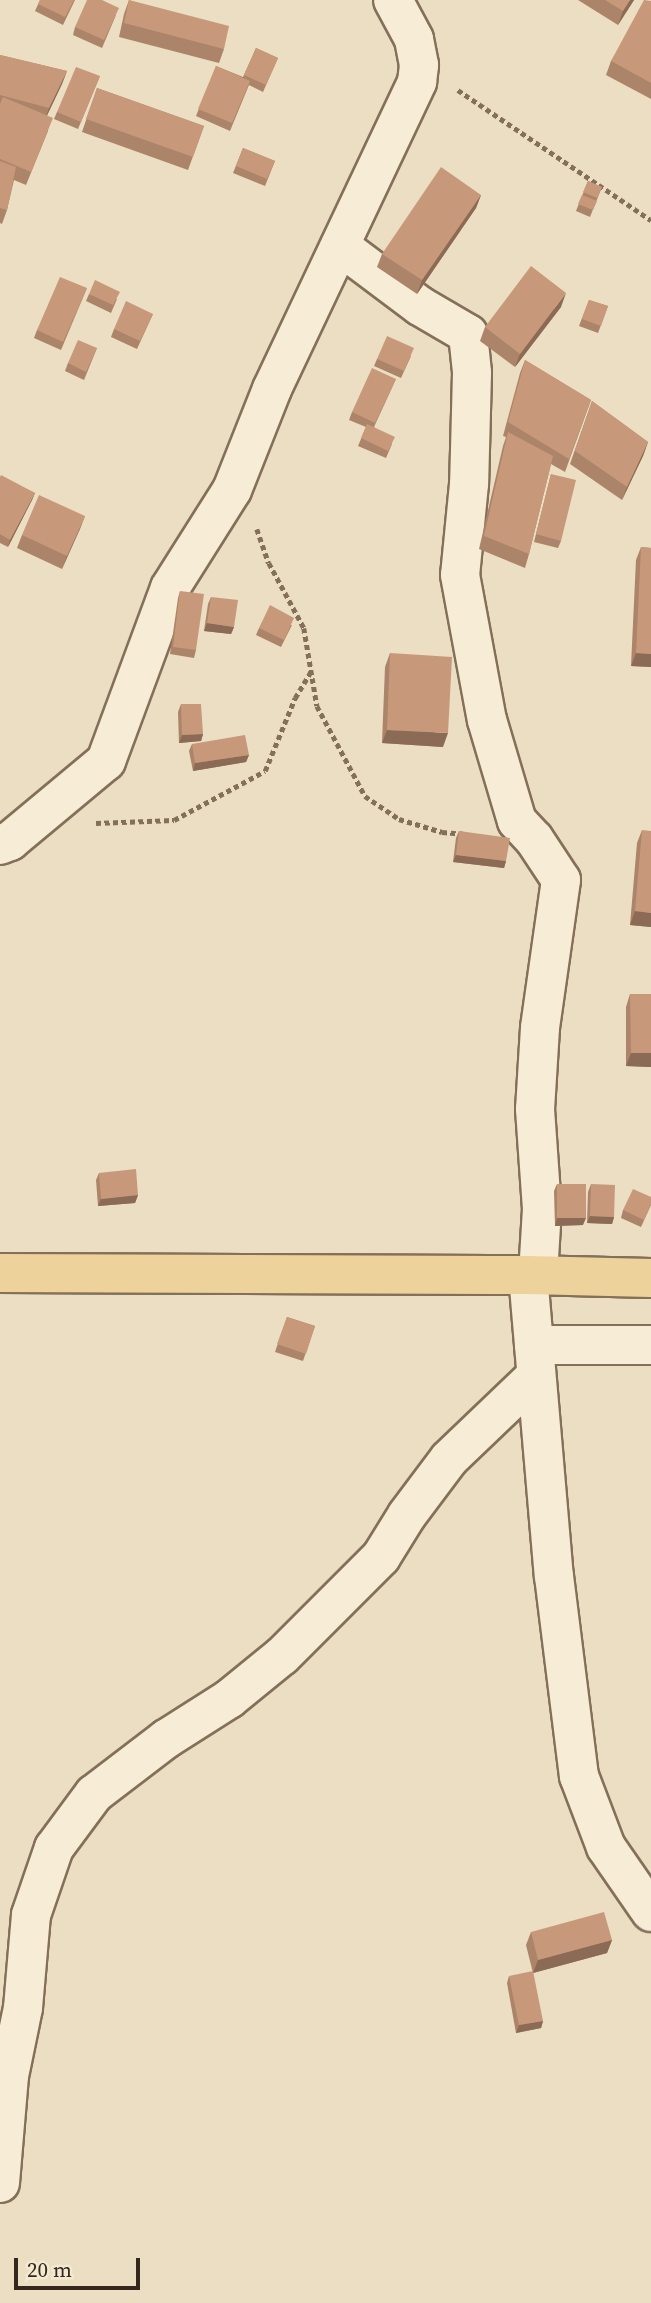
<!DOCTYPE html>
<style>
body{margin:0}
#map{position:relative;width:651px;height:2303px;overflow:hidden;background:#ebdec2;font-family:"Source Serif 4",serif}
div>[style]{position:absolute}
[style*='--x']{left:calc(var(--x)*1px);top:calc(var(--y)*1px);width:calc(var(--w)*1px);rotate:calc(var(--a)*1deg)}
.path>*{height:4.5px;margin-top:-2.25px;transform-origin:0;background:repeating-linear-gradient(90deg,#84705a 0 5px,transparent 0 8.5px)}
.roads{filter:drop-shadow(2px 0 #84705a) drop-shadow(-2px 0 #84705a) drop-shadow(0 2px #84705a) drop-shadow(0 -2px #84705a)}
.minor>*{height:38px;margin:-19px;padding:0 19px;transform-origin:19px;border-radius:19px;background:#f7ecd5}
.primary>*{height:38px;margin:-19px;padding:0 19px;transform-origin:19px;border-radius:19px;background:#edd39b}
.wall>*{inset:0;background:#ab8469}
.shaded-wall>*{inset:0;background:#8b6b55}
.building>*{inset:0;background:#c7997a}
span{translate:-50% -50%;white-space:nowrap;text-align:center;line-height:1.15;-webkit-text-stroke:7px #f3e9d1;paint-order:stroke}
.scale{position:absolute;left:14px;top:2258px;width:126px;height:32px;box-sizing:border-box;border:4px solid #34281e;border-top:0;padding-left:9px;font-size:21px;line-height:24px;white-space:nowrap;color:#34281e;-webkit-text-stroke:5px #f3e9d1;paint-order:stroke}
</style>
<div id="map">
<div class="path">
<div style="--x:458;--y:90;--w:233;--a:34"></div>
<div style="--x:257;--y:529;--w:36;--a:71"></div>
<div style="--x:269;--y:563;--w:74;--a:61.7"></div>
<div style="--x:304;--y:628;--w:79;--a:80.5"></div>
<div style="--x:317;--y:706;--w:102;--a:61.9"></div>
<div style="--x:365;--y:796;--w:41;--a:34.1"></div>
<div style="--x:399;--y:819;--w:45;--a:16.8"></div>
<div style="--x:442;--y:832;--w:21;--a:5"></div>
<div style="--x:96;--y:823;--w:78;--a:-2.2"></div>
<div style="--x:174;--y:820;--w:103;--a:-28.3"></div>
<div style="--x:265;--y:771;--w:79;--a:-67.7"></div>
<div style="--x:295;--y:698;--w:31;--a:-59"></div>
</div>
<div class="roads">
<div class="minor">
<div style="--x:340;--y:246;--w:100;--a:36.9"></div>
<div style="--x:420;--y:306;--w:56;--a:30.3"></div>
<div style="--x:468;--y:334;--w:39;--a:84"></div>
<div style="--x:472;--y:373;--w:111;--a:91.5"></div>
<div style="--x:469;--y:484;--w:91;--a:95.6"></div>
<div style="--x:460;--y:575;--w:147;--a:79.5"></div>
<div style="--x:487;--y:720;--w:105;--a:73.5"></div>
<div style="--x:517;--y:821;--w:25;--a:47"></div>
<div style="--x:534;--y:839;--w:49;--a:56.6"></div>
<div style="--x:561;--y:880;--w:149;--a:98.1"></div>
<div style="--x:540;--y:1028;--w:81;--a:93.5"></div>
<div style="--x:535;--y:1109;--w:100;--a:86"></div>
<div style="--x:542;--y:1209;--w:66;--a:93.5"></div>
<div style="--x:0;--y:845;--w:11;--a:-22"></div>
<div style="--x:10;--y:841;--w:125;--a:-39.8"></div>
<div style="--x:106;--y:761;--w:184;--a:-69.7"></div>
<div style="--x:170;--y:588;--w:116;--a:-57.7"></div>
<div style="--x:232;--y:490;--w:109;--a:-68.4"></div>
<div style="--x:272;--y:389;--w:340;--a:-64.7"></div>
<div style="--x:417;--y:82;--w:17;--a:-83"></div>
<div style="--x:419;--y:65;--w:26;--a:-101"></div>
<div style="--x:414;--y:39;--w:44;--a:-118.3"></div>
<div style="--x:528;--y:1275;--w:302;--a:85.1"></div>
<div style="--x:554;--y:1576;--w:202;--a:82.9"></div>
<div style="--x:579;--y:1776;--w:76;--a:69.2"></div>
<div style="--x:606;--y:1847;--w:79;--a:55.3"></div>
<div style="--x:534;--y:1345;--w:117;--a:0"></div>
<div style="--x:0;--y:2183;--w:107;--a:-85.2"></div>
<div style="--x:9;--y:2076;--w:69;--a:-78.4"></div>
<div style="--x:23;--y:2008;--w:93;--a:-85.1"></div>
<div style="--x:31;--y:1915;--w:71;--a:-71.1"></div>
<div style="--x:54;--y:1848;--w:67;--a:-53.5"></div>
<div style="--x:94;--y:1794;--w:91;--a:-37.4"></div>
<div style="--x:166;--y:1739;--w:75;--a:-32.4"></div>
<div style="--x:229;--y:1699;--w:68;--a:-39.1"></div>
<div style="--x:282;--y:1656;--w:140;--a:-45"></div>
<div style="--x:381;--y:1557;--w:49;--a:-58.2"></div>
<div style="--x:407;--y:1515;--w:70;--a:-53.1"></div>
<div style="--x:449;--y:1459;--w:120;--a:-43.7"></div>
</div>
<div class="primary">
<div style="--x:0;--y:1273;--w:528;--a:0.22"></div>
<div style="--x:528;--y:1275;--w:123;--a:1.4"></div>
</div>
</div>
<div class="wall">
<div style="clip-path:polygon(40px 0,75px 0,63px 25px,35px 11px)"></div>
<div style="clip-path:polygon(129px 0,224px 49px,219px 63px,119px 37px,124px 14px)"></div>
<div style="clip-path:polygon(578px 0,634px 0,618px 25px)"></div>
<div style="clip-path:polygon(651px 1px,651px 99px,606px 75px,611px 61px)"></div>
<div style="clip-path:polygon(116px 15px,102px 48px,73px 35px,75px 27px)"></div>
<div style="clip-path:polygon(256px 48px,278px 58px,263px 92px,249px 85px,230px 131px,196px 116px,216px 66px,243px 77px)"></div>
<div style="clip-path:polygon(0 55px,67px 71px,62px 84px,47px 115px,48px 131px,26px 185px,14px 180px,7px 210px,2px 224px,0 223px)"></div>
<div style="clip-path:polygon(100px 76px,78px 129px,54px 119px,57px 112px)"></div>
<div style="clip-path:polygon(97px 88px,204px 126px,188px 170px,82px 132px)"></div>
<div style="clip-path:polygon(243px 148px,275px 161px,265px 186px,233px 173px)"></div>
<div style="clip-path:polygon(588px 181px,602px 187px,590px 217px,576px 211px)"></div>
<div style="clip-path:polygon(481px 195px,476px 208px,417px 294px,377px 267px,382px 254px)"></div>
<div style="clip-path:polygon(87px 288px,61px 350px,34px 338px,37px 330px)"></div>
<div style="clip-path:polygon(89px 294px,117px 299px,111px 313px,86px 301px)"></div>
<div style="clip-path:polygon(589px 300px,608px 306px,598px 333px,579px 326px)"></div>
<div style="clip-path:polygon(561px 307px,515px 367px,480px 341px,485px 327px)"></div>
<div style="clip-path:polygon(153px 314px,137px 349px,111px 337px,114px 329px)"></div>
<div style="clip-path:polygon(97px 348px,84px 380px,65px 371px,68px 363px)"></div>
<div style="clip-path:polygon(411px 356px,401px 378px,374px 366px,377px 359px)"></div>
<div style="clip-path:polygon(525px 360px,591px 400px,565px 472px,551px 464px,529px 554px,525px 568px,479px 549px,503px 446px,506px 437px,503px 436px,520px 373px)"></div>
<div style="clip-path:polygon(396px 379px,374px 427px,392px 444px,386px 458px,358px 446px,366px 427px,349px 420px,352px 412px)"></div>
<div style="clip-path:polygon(592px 401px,648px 442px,643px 456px,622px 500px,570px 464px)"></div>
<div style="clip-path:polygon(551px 474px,561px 541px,558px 548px,534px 542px)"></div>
<div style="clip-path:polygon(0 477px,35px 493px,32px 500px,8px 547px,0 543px)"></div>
<div style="clip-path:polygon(85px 516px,62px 569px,17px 548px,22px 535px)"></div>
<div style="clip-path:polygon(641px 547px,651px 548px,651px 667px,631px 666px,636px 560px)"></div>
<div style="clip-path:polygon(180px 591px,196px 650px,194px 658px,170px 654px,178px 598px)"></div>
<div style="clip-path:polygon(211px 597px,234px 627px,231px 634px,204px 631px,208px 604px)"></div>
<div style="clip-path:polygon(292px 625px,281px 647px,256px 635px,259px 628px)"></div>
<div style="clip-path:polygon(390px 653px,443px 747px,382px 743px,385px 667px)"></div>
<div style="clip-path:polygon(181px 704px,203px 734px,201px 741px,179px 743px,178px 712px)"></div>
<div style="clip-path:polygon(192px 744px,249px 755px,246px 762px,193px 771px,189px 751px)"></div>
<div style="clip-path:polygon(642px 830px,651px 927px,630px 925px,637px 843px)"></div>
<div style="clip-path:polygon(459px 831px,506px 861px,504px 868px,453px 862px,456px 838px)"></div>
<div style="clip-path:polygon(630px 994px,651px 994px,651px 1067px,626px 1066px,626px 1007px)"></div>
<div style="clip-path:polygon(99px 1173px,138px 1195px,135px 1203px,98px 1206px,96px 1180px)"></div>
<div style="clip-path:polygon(557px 1184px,583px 1225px,555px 1226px,554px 1191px)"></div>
<div style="clip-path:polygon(591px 1184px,614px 1217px,612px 1224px,587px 1223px,588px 1192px)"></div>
<div style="clip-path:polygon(651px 1197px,651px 1205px,641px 1227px,621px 1218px,623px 1210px)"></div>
<div style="clip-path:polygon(287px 1317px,315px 1326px,303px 1361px,275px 1352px)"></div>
<div style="clip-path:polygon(531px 1932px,612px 1940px,607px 1953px,533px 1973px,526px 1945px)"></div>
<div style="clip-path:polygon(509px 1976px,543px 2021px,541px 2028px,516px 2033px,507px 1983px)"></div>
</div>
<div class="shaded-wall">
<div style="clip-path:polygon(630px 0,634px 0,618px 25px,623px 11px)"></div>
<div style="clip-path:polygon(67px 71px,62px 84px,44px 122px,49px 108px)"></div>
<div style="clip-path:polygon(481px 195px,476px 208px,417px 294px,422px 280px)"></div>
<div style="clip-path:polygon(566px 293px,561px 307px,515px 367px,520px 354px)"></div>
<div style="clip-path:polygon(648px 442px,643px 456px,622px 500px,627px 487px)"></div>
<div style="clip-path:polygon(35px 493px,32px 500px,8px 547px,10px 540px)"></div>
<div style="clip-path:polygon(85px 516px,80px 529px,62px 569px,67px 556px)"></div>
<div style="clip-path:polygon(207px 623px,234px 627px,231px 634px,204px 631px)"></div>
<div style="clip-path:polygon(636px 653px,651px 654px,651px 667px,631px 666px)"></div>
<div style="clip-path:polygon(387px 730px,448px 733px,443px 747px,382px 743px)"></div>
<div style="clip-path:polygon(203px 734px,201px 741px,179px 743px,182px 735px)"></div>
<div style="clip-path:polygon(249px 755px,246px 762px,193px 771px,195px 763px)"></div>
<div style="clip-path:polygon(456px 855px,506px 861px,504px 868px,453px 862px)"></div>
<div style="clip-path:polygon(635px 911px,651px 913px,651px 927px,630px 925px)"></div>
<div style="clip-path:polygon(631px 1053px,651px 1053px,651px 1067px,626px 1066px)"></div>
<div style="clip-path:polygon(138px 1195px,135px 1203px,98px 1206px,101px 1199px)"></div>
<div style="clip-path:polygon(590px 1216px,614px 1217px,612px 1224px,587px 1223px)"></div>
<div style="clip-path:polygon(557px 1218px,586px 1218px,583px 1225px,555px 1226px)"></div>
<div style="clip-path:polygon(612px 1940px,607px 1953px,533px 1973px,538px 1960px)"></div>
<div style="clip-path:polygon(543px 2021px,541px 2028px,516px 2033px,519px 2025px)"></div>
</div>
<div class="building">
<div style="clip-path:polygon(40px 0,74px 0,65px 17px,38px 4px)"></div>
<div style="clip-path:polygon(87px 0,102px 0,119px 8px,104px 40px,75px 27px)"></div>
<div style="clip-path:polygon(129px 0,229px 26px,224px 49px,124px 23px)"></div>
<div style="clip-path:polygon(605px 0,630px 0,623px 11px)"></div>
<div style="clip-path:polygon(644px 0,651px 1px,651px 83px,611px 61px)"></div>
<div style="clip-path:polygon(256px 48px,278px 58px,266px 85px,244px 75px)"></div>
<div style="clip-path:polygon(0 55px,67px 71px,49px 108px,0 95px)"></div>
<div style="clip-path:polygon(216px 66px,250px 81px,232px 123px,198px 109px)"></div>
<div style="clip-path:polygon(76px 67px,100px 76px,81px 122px,57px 112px)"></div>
<div style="clip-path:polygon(97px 88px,204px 126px,193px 157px,86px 119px)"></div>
<div style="clip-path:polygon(3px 97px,53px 118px,31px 172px,0 159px,0 104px)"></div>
<div style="clip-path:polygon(243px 148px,275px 161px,267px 179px,236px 166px)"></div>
<div style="clip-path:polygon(0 161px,16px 167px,7px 210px,0 208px)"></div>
<div style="clip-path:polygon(441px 167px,481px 195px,422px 280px,382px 254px)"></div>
<div style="clip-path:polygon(588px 181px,602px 187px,597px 198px,583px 192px)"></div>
<div style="clip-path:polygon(582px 195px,597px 201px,593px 210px,578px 204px)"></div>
<div style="clip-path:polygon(531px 266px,566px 293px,520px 354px,485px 327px)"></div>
<div style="clip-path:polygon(60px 277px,87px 288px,63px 342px,37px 330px)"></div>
<div style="clip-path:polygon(95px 280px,120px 292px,113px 305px,89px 294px)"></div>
<div style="clip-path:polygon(589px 300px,608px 306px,601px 326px,582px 319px)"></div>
<div style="clip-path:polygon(126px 301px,153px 314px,140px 341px,114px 329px)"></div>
<div style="clip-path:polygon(387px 336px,414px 348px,404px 371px,377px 359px)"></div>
<div style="clip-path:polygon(78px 340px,97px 348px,86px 372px,68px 363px)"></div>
<div style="clip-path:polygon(525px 360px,591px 400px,569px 459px,508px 422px)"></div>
<div style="clip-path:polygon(372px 368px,396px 379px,375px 423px,352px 412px)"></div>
<div style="clip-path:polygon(592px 401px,648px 442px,627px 487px,575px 451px)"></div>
<div style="clip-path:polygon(367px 424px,395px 437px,388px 451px,361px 438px)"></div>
<div style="clip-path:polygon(508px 432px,553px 456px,529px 554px,484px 536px)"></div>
<div style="clip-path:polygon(551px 474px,576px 480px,561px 541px,536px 534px)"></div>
<div style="clip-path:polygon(1px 475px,35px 493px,10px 540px,0 534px,0 477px)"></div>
<div style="clip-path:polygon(39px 495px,85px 516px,67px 556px,22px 535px)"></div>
<div style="clip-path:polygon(641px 547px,651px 548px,651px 654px,636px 653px)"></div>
<div style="clip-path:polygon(180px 591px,204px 594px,196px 650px,173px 647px)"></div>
<div style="clip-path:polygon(211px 597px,238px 600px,234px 627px,207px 623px)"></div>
<div style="clip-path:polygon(270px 605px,294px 618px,284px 640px,259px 628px)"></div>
<div style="clip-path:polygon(390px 653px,452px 657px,448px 733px,387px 730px)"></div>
<div style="clip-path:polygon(181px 704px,201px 704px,203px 734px,182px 735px)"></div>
<div style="clip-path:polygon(245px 735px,249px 755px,195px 763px,192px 744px)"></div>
<div style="clip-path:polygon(642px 830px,651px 831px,651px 913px,635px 911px)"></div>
<div style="clip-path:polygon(459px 831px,510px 838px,506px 861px,456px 855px)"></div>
<div style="clip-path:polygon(630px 994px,651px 994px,651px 1053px,631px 1053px)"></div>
<div style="clip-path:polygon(136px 1169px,138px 1195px,101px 1199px,99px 1173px)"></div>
<div style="clip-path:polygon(557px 1184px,586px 1184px,586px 1218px,557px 1218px)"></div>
<div style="clip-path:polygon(591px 1184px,615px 1185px,614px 1217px,590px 1216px)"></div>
<div style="clip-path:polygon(633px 1189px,651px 1197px,651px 1204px,644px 1220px,623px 1210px)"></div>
<div style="clip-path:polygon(287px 1317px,315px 1326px,306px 1354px,277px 1344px)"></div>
<div style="clip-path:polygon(604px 1912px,612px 1940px,538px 1960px,531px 1932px)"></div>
<div style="clip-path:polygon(533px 1971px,543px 2021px,519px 2025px,509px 1976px)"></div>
</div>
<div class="scale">20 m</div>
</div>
